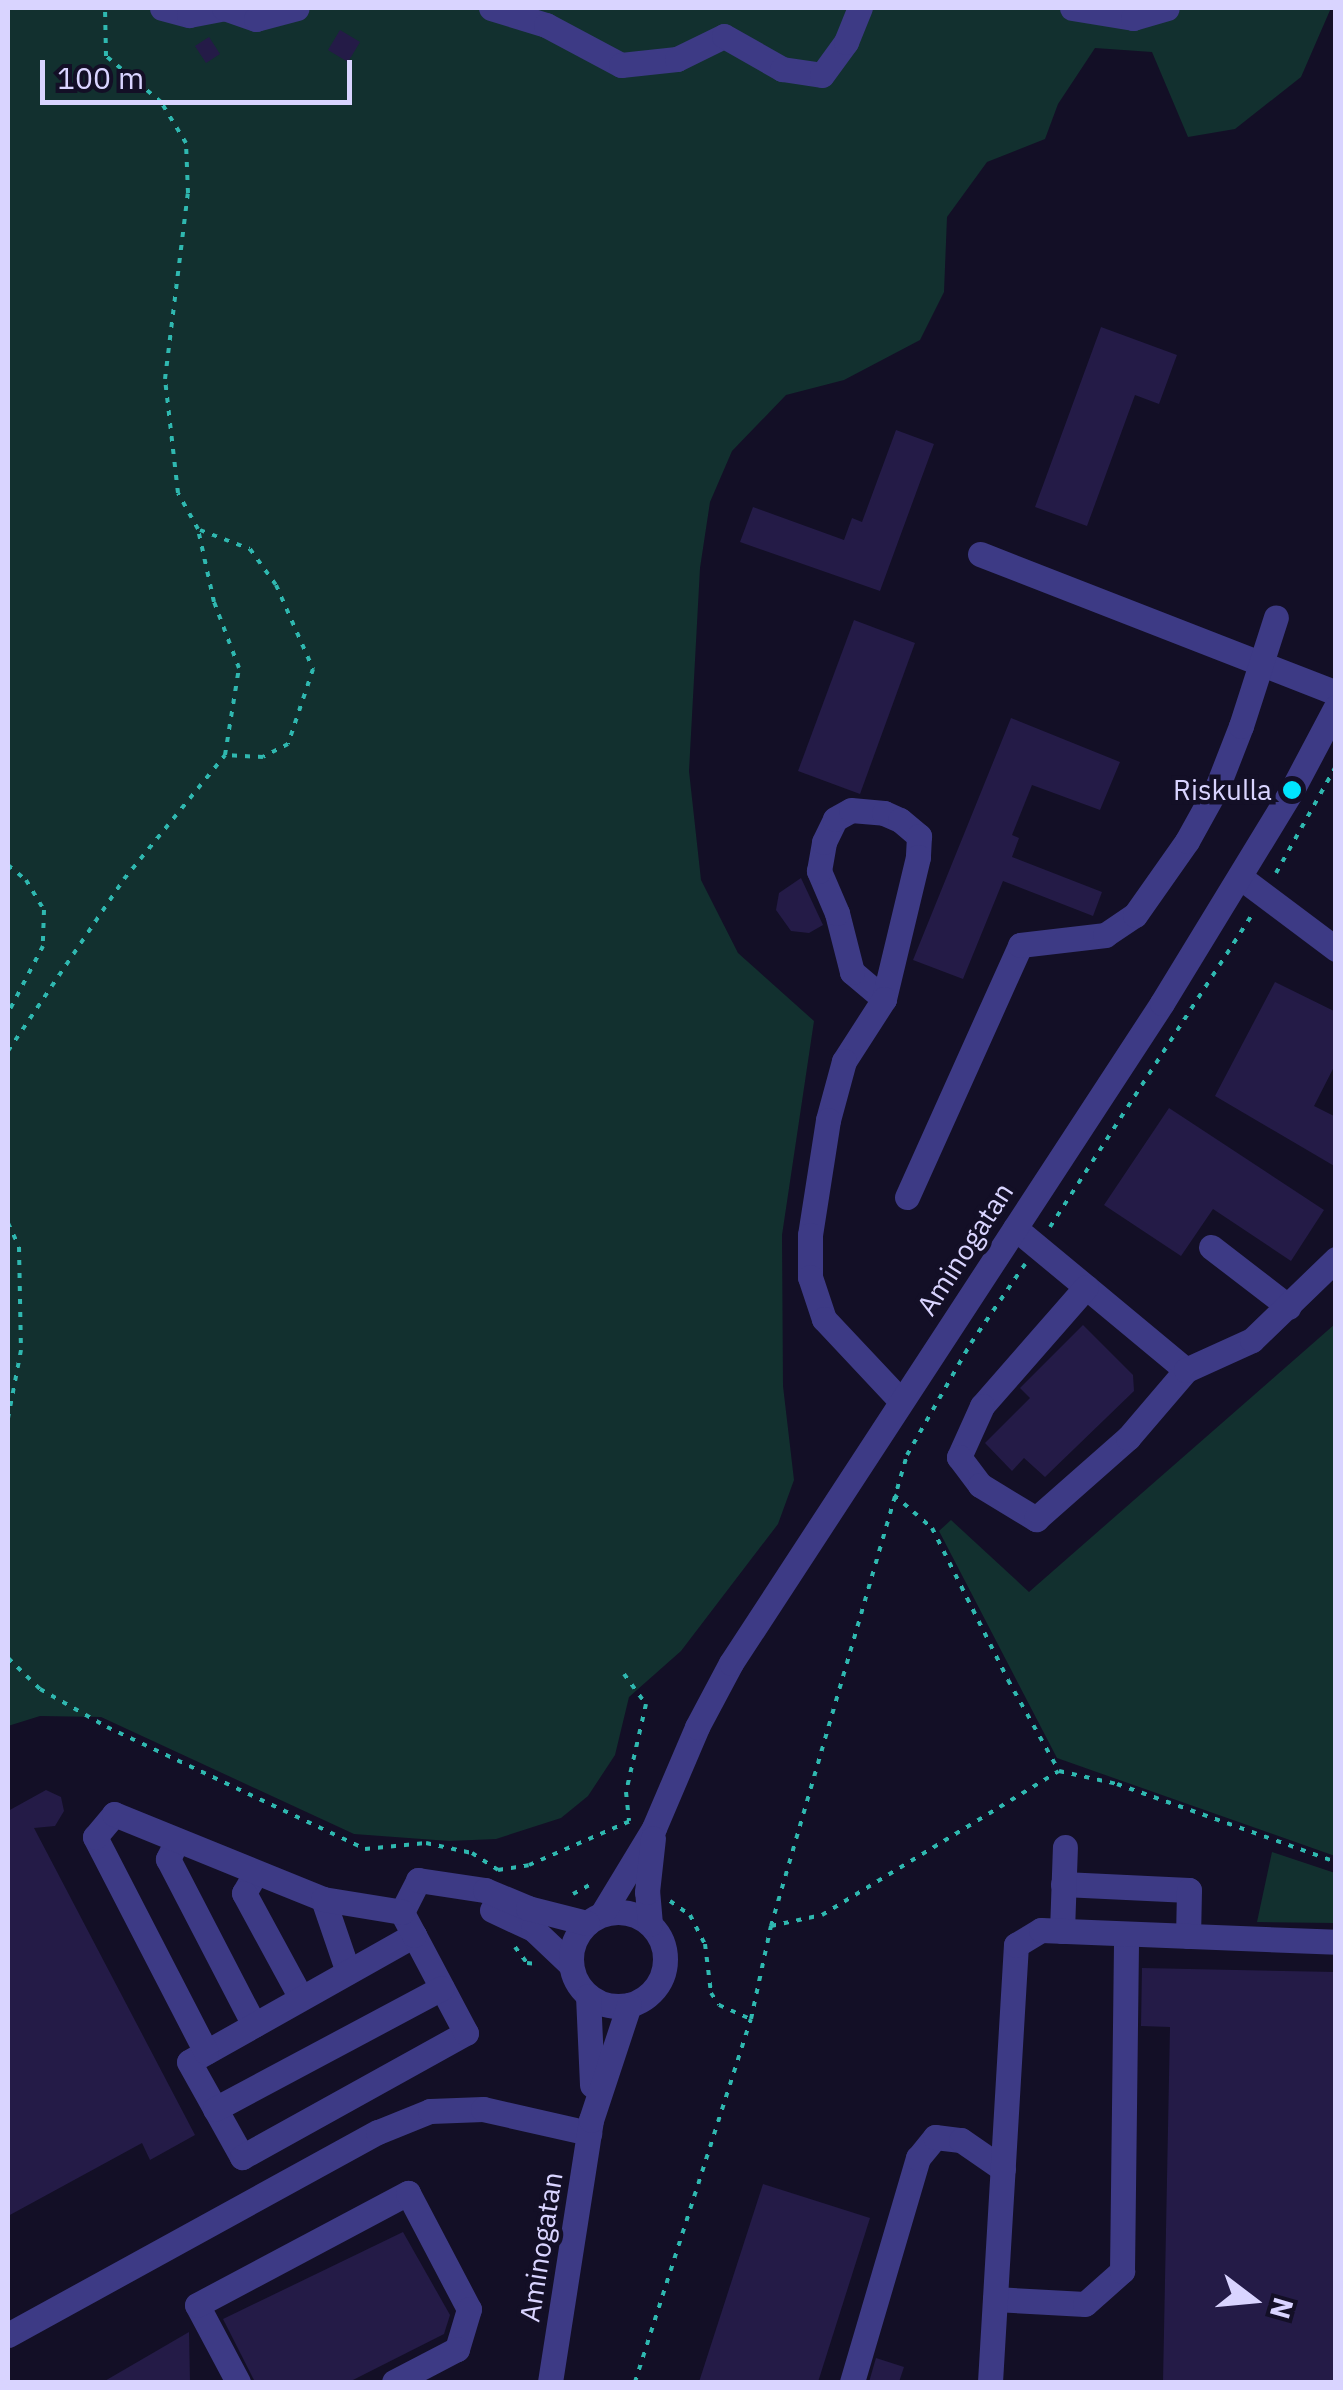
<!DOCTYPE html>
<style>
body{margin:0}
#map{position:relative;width:1343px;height:2390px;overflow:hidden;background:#130f26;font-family:"IBM Plex Sans",sans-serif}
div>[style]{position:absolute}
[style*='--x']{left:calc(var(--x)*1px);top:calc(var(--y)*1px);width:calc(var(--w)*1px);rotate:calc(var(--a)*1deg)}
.green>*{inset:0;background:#12302f}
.building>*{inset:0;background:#241b47}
.path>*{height:4px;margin-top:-2px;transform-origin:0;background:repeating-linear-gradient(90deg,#2fb8b0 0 5px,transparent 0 13px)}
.minor>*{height:25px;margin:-12.5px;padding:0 12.5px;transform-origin:12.5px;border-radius:12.5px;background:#3d3a85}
.minor>.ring{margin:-12.5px;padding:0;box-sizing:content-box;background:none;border:25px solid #3d3a85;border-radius:50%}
.dots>*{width:28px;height:28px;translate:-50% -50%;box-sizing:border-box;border:5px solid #130f26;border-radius:50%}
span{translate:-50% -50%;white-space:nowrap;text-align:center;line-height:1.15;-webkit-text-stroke:9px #130f26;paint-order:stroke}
.poi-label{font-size:28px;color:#d9d4ff}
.right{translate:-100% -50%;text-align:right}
.street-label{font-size:28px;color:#d9d4ff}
.frame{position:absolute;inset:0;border:10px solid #d9d4ff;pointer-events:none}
.north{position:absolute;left:1203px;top:2250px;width:100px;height:100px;-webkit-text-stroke:8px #130f26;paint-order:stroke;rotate:106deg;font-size:28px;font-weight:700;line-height:40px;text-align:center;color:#d9d4ff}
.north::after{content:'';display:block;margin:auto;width:35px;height:45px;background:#d9d4ff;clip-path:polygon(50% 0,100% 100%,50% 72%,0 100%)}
.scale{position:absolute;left:40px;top:60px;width:312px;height:45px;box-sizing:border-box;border:5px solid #d9d4ff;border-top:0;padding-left:12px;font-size:30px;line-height:35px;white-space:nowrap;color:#d9d4ff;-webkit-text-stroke:8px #130f26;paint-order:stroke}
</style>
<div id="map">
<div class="green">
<div style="clip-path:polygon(8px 8px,1331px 8px,1301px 77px,1235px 129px,1188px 137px,1152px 52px,1095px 48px,1058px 104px,1045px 139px,987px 162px,947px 217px,944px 292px,920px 340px,844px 380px,786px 395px,732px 451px,710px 502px,700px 568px,689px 771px,701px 880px,738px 953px,814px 1021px,782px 1235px,783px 1386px,794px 1480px,778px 1524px,681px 1651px,629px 1697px,615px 1755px,588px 1796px,561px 1818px,496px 1839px,449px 1841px,354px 1834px,101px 1717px,40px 1716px,8px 1726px)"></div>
<div style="clip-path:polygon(1335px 1324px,1335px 1856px,1057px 1758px,939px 1531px,951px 1520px,1029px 1592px)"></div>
<div style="clip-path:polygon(1272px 1852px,1335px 1873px,1335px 1923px,1257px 1922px)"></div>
</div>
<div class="building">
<div style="clip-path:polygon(340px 30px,360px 42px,348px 62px,328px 50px)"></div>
<div style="clip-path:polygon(209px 37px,220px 54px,206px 63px,195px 46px)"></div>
<div style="clip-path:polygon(1101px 327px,1177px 355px,1159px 404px,1135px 395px,1087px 526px,1035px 507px)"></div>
<div style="clip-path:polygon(896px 430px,934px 444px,880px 591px,740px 542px,753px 507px,844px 540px,852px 518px,862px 522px)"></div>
<div style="clip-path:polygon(854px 620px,915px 643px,860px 794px,798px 771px)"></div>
<div style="clip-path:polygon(1011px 718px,1120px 762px,1100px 810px,1032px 785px,1012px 835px,1019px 838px,1012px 857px,1102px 892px,1093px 916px,1003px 881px,963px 979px,913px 960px)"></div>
<div style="clip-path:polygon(801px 878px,823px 925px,809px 933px,791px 931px,776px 910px,779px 893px)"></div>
<div style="clip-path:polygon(1275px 982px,1336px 1012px,1336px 1063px,1314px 1106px,1336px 1117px,1336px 1167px,1215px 1096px)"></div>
<div style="clip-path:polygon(1169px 1108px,1324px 1210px,1291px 1261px,1213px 1209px,1181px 1256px,1104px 1205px)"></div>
<div style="clip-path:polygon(1083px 1325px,1133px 1375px,1134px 1391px,1045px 1477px,1024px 1458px,1012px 1471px,985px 1443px,1030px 1398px,1020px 1388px)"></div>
<div style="clip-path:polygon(46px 1790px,61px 1797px,64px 1811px,55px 1826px,34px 1828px,195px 2135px,150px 2160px,142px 2143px,8px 2216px,8px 1811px)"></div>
<div style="clip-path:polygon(1142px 1968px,1336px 1972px,1336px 2382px,1163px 2382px,1170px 2027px,1141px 2026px)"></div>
<div style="clip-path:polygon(763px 2184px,870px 2218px,818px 2382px,699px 2382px)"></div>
<div style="clip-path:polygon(403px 2232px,450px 2315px,444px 2334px,349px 2382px,255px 2382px,223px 2319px)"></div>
<div style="clip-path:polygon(189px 2332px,190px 2382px,103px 2382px)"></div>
<div style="clip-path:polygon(876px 2358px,904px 2367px,899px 2382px,869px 2382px)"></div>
</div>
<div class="path">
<div style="--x:200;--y:530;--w:53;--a:20.8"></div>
<div style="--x:250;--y:549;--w:44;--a:54.2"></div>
<div style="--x:276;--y:585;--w:92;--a:66.2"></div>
<div style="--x:313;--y:669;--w:79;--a:108.4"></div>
<div style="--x:288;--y:744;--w:28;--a:153"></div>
<div style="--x:263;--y:757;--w:38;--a:-177"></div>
<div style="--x:8;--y:865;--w:23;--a:40"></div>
<div style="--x:26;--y:880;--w:35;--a:59"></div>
<div style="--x:44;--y:910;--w:36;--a:92"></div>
<div style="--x:43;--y:946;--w:76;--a:117.6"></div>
<div style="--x:1276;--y:873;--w:123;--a:-60.7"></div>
<div style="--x:8;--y:1051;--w:207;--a:-56"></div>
<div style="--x:124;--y:879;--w:160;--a:-50.8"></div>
<div style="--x:225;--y:755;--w:88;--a:-80.9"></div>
<div style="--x:239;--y:668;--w:71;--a:-110.7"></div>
<div style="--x:214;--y:602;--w:75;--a:-102.4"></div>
<div style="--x:198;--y:529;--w:41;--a:-119.1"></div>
<div style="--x:178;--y:493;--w:115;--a:-96.5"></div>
<div style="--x:165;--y:379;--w:187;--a:-83"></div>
<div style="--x:188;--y:193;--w:50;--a:-92.3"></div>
<div style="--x:186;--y:143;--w:48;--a:-121.4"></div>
<div style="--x:161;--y:102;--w:72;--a:-140.1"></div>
<div style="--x:106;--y:56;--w:48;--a:-91.2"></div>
<div style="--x:8;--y:1223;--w:26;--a:65"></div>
<div style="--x:19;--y:1247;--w:103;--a:88.9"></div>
<div style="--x:21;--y:1350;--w:69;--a:100.8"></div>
<div style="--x:1050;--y:1227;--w:370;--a:-57.1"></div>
<div style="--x:894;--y:1495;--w:50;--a:41"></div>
<div style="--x:932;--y:1528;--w:170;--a:63.4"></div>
<div style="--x:1008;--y:1680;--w:104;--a:60.7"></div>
<div style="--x:8;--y:1658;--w:45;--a:44.1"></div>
<div style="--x:40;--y:1689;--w:77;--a:29.6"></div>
<div style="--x:107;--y:1727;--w:285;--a:25.3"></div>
<div style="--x:365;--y:1849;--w:61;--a:-5.6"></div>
<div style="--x:426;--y:1843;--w:47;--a:12.3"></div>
<div style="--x:472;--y:1853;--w:31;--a:33"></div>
<div style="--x:498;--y:1870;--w:31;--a:-9"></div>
<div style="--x:529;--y:1865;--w:110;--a:-23.5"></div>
<div style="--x:624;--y:1674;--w:37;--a:54"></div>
<div style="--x:646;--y:1704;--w:90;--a:102.8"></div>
<div style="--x:626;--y:1792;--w:29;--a:84"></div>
<div style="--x:573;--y:1894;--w:25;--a:-29"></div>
<div style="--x:670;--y:1901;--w:24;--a:35"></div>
<div style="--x:690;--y:1915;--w:33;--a:63"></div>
<div style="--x:705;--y:1944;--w:49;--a:83"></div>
<div style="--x:711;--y:1993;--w:14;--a:56"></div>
<div style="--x:719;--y:2005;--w:35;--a:24"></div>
<div style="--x:771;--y:1926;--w:490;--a:-73.9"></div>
<div style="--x:907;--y:1455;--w:129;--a:-60.3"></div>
<div style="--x:971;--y:1343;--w:96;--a:-55.6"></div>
<div style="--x:515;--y:1947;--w:20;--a:53"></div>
<div style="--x:527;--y:1963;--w:10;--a:6"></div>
<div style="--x:635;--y:2382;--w:381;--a:-72.3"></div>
<div style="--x:751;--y:2019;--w:95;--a:-77.9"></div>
<div style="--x:771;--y:1926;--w:52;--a:-12.2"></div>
<div style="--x:822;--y:1915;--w:277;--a:-31.3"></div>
<div style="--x:1059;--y:1771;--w:59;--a:12.6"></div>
<div style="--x:1117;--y:1784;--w:232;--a:19.6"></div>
</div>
<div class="minor">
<div style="--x:162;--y:8;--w:28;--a:15"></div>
<div style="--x:189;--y:15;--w:36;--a:-11"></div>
<div style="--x:224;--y:8;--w:34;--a:19"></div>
<div style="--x:256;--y:19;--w:42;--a:-15"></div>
<div style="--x:491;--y:8;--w:58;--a:17.2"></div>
<div style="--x:546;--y:25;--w:85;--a:28.1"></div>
<div style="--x:621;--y:65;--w:56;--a:-6.1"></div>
<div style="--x:677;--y:59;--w:52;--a:-26.1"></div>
<div style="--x:724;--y:36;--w:67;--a:29.6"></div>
<div style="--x:782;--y:69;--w:40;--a:8.5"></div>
<div style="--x:822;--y:75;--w:41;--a:-54"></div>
<div style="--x:846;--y:42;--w:37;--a:-68"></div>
<div style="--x:1072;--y:8;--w:62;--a:9.3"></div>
<div style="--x:1133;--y:18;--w:35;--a:-16"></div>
<div style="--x:980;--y:554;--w:382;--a:21.3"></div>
<div style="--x:1240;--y:877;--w:120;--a:36.9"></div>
<div style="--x:884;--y:999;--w:42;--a:-139.8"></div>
<div style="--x:852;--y:972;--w:61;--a:-104.3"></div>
<div style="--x:837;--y:913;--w:46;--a:-113.2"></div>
<div style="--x:819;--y:871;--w:29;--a:-80"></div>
<div style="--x:824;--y:842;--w:25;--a:-64"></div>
<div style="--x:835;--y:819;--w:18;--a:-29"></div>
<div style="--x:851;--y:810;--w:33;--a:5"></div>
<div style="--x:884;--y:813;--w:17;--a:24"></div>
<div style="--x:900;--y:820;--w:25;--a:40"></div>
<div style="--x:919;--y:836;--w:21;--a:93"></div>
<div style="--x:918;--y:857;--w:146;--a:103.5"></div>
<div style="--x:884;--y:999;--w:74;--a:122.8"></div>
<div style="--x:844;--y:1061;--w:61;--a:105.2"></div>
<div style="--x:828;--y:1120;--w:116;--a:98.9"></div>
<div style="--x:810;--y:1235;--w:42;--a:90"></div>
<div style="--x:810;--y:1277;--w:44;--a:71.6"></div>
<div style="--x:824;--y:1319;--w:112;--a:46.8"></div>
<div style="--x:907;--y:1197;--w:276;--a:-65.8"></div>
<div style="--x:1020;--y:945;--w:86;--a:-6.7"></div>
<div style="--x:1105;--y:935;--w:36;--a:-34"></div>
<div style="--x:1135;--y:915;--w:90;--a:-54.9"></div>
<div style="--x:1187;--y:841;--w:64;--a:-61"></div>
<div style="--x:1218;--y:785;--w:63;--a:-68.7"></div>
<div style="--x:1241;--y:726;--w:114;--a:-72.2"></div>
<div style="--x:1015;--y:1228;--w:222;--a:39.7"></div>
<div style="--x:1211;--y:1247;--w:98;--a:37.6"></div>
<div style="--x:1086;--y:1287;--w:158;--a:131.2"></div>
<div style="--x:982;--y:1406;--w:56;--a:114.3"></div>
<div style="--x:959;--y:1457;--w:35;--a:53"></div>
<div style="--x:980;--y:1485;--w:66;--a:31.3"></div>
<div style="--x:1036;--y:1519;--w:123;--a:-41.4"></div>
<div style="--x:1128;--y:1438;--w:89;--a:-49.5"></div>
<div style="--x:1186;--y:1370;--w:72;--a:-24.4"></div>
<div style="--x:1252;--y:1340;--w:117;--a:-44"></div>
<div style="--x:176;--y:1843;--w:18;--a:117"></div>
<div style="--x:168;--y:1859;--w:187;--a:62.6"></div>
<div style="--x:255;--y:1874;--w:22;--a:120"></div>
<div style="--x:244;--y:1893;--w:119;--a:61.5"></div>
<div style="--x:1063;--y:1884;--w:126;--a:2.7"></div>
<div style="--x:1189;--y:1890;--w:46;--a:91.2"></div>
<div style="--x:323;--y:1899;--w:77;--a:71.1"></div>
<div style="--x:492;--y:1910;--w:45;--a:24.9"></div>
<div style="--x:533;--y:1929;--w:52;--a:43.5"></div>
<div class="ring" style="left:571px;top:1912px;width:69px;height:69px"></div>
<div style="--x:602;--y:1914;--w:100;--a:-58.8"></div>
<div style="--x:654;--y:1828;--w:110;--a:-66.9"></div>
<div style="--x:697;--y:1727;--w:72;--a:-62"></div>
<div style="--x:731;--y:1663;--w:788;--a:-56.85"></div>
<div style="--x:1162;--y:1003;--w:250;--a:-58.6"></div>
<div style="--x:1292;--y:790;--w:94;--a:-62.1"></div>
<div style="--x:650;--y:1924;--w:32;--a:-95"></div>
<div style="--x:647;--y:1892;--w:54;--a:-83.7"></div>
<div style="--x:1062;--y:1931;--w:84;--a:-88"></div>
<div style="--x:414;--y:1935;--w:258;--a:150.6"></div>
<div style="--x:189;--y:2062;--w:109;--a:60.8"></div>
<div style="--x:242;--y:2157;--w:256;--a:-29"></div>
<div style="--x:466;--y:2033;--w:111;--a:-118"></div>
<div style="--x:414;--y:1935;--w:26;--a:-118"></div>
<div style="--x:402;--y:1912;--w:36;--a:-63"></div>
<div style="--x:418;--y:1880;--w:68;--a:8.5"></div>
<div style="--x:485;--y:1890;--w:47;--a:22.7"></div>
<div style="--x:528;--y:1908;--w:61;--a:14.3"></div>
<div style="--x:588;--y:1996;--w:89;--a:87.4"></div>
<div style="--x:206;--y:2052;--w:242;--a:-117.3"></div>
<div style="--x:95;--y:1837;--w:30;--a:-50"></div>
<div style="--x:114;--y:1814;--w:226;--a:22.1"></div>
<div style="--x:323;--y:1899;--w:80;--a:9.3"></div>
<div style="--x:215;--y:2109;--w:257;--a:-28.1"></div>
<div style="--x:995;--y:2299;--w:90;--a:3.2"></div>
<div style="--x:1085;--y:2304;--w:50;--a:-41.7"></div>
<div style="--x:1122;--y:2271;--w:337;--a:-89.3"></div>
<div style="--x:8;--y:2335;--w:422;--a:-28.8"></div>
<div style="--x:378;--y:2132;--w:56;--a:-22"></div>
<div style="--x:430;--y:2111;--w:53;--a:-2.2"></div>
<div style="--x:483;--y:2109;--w:109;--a:12.8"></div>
<div style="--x:238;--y:2382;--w:87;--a:-118"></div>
<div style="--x:197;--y:2305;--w:239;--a:-28"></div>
<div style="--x:408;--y:2193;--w:131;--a:62.3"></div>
<div style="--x:469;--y:2309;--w:42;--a:106.7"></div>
<div style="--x:457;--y:2349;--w:71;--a:152.4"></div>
<div style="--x:550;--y:2382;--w:265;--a:-81.1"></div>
<div style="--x:591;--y:2120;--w:121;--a:-71.7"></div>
<div style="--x:852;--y:2382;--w:234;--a:-73.6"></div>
<div style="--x:918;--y:2158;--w:27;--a:-51"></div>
<div style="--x:935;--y:2137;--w:26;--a:7"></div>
<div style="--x:961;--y:2140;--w:51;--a:34.6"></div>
<div style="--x:990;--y:2382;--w:438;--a:-86.6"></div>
<div style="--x:1016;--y:1945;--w:29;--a:-31"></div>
<div style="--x:1041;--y:1930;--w:295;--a:2.3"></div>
</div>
<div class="dots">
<div style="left:1292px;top:790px;background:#00e5ff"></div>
</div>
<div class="poi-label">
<span class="right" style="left:1272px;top:790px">Riskulla</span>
</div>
<div class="street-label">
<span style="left:965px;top:1249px;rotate:-57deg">Aminogatan</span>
<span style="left:541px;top:2247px;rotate:-81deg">Aminogatan</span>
</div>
<div class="frame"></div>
<div class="north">N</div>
<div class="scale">100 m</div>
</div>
